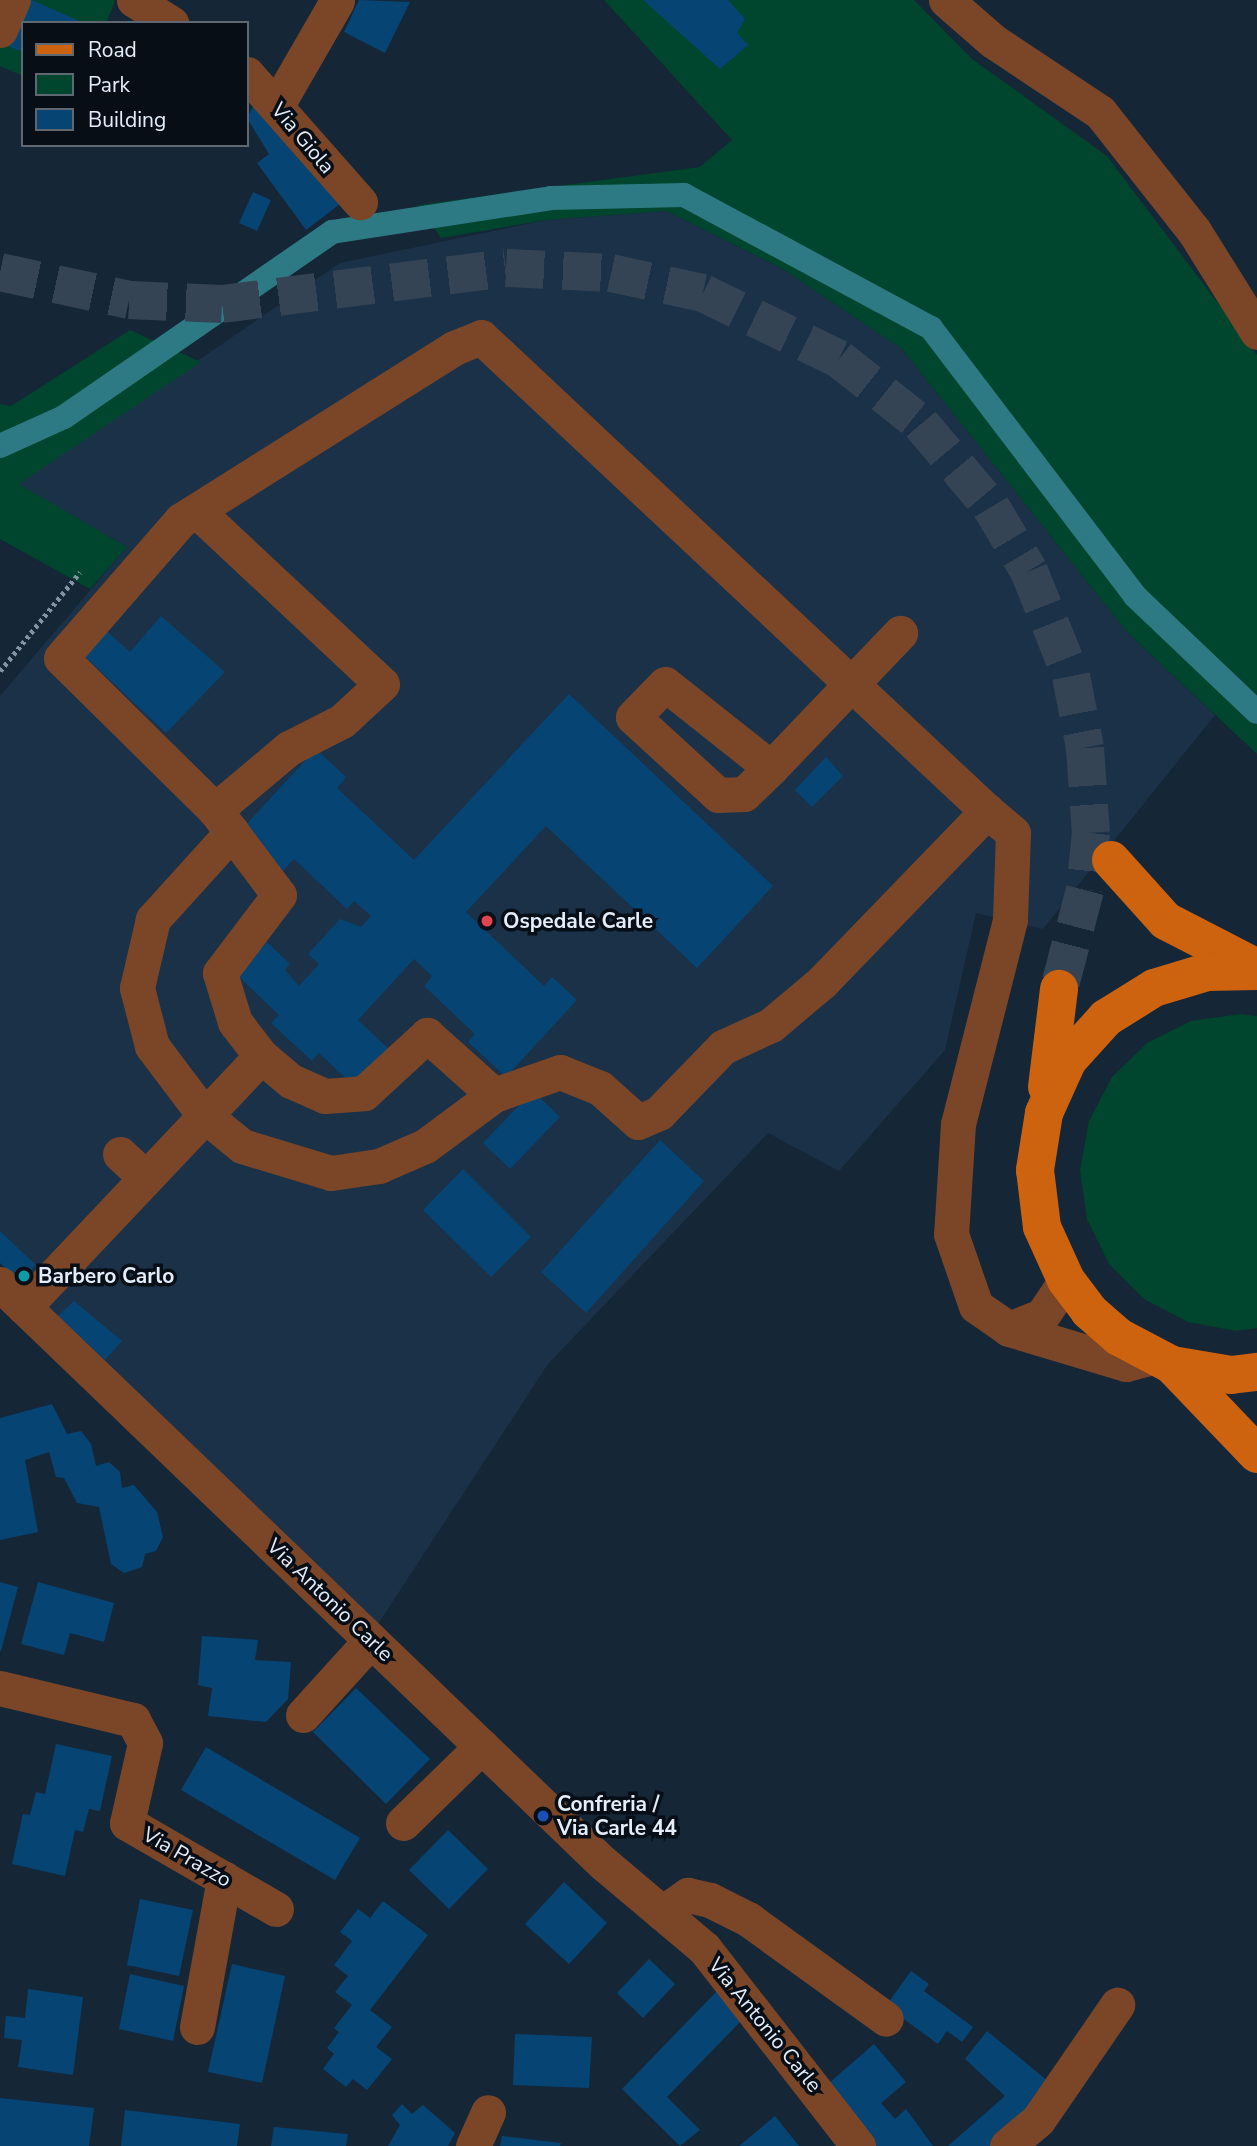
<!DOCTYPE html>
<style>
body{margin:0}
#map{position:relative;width:1257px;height:2146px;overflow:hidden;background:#152637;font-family:"Nunito Sans",sans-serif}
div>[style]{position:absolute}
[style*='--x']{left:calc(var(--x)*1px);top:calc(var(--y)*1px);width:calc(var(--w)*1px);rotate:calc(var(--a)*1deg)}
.built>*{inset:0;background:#1b3147}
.green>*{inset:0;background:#00452e}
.canal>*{height:24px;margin:-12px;padding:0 12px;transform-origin:12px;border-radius:12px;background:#2d7a84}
.building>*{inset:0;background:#064474}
.major-tunnel>*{height:38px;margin-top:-19px;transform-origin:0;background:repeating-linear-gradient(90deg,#344454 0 38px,transparent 0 57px)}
.path>*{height:4.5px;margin-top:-2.25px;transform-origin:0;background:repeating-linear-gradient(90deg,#8593a1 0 3.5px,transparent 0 7px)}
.minor>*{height:35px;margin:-17.5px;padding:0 17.5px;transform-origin:17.5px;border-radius:17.5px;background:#7a4627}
.major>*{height:38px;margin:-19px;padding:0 19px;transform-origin:19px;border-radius:19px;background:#cd620f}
.dots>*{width:19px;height:19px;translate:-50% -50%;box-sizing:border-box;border:4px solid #070e16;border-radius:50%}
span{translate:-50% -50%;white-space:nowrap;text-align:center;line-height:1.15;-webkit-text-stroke:7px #070e16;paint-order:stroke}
.street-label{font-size:21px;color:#e3eefa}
.poi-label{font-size:21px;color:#e3eefa;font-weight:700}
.left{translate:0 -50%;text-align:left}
.legend{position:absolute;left:21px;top:21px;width:228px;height:126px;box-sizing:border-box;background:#070e16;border:2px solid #5f6871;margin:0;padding:9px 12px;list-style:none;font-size:21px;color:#e3eefa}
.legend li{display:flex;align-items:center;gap:14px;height:35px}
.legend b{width:35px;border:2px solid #5f6871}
</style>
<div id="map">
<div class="built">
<div style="clip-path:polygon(667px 211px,783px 269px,902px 349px,1128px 633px,1215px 715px,1043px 929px,976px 913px,945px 1050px,839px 1171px,768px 1133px,548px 1364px,378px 1624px,0 1263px,0 696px,127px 547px,18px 484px,340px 263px,546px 220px)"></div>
</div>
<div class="green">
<div style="clip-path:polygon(0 0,113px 0,115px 1px,106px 23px,23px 23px,23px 76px,0 66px)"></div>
<div style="clip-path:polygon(604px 0,914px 0,972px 59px,1107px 156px,1257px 355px,1257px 754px,1128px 633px,902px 349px,783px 269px,667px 211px,546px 220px,441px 238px,418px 205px,700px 167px,732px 140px)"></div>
<div style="clip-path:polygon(130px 330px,201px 362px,19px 484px,127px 547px,90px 589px,0 539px,0 404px,11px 406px)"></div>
<div style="clip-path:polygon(1240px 1014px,1257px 1016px,1257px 1328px,1236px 1331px,1188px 1322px,1144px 1299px,1109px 1264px,1087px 1219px,1080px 1170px,1089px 1121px,1112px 1077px,1147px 1043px,1191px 1021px)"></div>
</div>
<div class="canal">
<div style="--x:0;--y:446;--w:70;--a:-24.4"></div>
<div style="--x:64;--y:417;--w:326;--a:-34.6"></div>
<div style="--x:332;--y:232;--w:222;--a:-8.8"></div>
<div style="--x:551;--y:198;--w:133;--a:-1.3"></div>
<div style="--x:684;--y:195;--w:281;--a:28.3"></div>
<div style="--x:931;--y:328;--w:337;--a:52.7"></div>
<div style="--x:1135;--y:596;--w:168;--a:43.6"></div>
</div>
<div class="building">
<div style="clip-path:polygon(26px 0,32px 0,84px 23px,23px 23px,23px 52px,6px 45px)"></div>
<div style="clip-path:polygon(359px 0,410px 2px,385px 53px,344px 32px)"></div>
<div style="clip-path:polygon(643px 0,728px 0,745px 19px,737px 33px,748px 45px,720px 69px)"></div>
<div style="clip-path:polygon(255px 103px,340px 204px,306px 230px,257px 163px,269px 154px,247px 118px)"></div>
<div style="clip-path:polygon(253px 192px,271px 200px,257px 231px,239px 223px)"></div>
<div style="clip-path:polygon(161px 616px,225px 672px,166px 733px,77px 649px,100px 625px,130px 652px)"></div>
<div style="clip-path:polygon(569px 694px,773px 886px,697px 968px,546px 826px,466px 912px,544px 986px,552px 977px,577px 1000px,506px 1077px,468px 1042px,475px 1034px,424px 986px,432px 976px,414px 959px,358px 1020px,389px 1049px,354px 1086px,319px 1053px,312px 1061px,271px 1023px,279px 1015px,237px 975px,267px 942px,290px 964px,285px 970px,299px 986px,319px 964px,308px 954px,340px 919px,361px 927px,371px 916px,354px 901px,347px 909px,294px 859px,283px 871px,240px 831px,316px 749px,346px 777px,337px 788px,414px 860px)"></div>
<div style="clip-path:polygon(826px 757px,843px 776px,812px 807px,795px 790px)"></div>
<div style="clip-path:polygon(533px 1091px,560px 1117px,510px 1169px,483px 1143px)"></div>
<div style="clip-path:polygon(660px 1140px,704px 1181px,586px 1313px,541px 1272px)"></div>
<div style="clip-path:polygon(463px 1169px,531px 1237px,491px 1277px,423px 1210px)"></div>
<div style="clip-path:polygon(0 1231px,36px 1265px,19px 1281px,0 1263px)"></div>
<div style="clip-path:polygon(74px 1301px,122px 1341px,105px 1360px,58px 1316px)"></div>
<div style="clip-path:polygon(52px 1404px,67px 1434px,81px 1431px,91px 1444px,96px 1466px,109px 1462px,120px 1472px,122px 1488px,134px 1485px,157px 1512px,163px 1537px,156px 1551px,145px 1554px,142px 1567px,124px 1573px,111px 1564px,99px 1507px,77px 1503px,64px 1478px,56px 1477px,49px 1452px,25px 1460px,38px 1532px,0 1540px,0 1418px)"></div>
<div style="clip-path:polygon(0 1582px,18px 1587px,1px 1651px,0 1651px)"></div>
<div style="clip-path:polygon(38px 1582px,114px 1603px,104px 1642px,70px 1633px,64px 1655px,21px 1644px)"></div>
<div style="clip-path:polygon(202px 1636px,258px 1640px,255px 1660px,291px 1662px,288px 1699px,266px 1722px,208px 1716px,212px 1688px,198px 1685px)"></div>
<div style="clip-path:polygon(356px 1688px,430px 1759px,386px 1804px,313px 1732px)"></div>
<div style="clip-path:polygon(56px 1744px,112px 1756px,100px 1811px,89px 1809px,83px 1832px,75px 1830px,65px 1876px,12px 1864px,23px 1814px,30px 1815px,36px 1792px,45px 1794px)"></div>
<div style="clip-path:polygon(206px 1747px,360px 1838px,335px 1880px,181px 1790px)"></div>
<div style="clip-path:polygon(448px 1830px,488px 1869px,449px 1909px,409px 1870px)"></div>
<div style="clip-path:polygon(564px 1882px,607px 1923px,569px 1964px,525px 1924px)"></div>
<div style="clip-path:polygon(140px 1899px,193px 1910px,179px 1976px,127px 1965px)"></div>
<div style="clip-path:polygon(383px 1901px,428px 1935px,370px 2010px,392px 2027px,376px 2047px,392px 2059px,367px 2090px,353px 2079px,346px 2087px,323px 2069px,334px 2054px,327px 2048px,339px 2032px,334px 2028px,352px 2005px,335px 1992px,348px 1976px,334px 1965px,352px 1941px,340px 1932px,358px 1909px,370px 1918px)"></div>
<div style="clip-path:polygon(649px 1959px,675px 1984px,643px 2018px,617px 1993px)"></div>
<div style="clip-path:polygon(232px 1964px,285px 1976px,262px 2083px,208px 2072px)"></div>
<div style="clip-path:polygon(911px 1971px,929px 1984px,924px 1991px,973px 2027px,962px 2042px,947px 2031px,938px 2044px,886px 2006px)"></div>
<div style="clip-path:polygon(130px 1974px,184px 1986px,173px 2041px,119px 2029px)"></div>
<div style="clip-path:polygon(28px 1989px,83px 1997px,73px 2075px,18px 2067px,22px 2040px,4px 2038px,6px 2016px,25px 2018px)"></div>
<div style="clip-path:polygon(717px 1991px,744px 2018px,667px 2097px,700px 2130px,680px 2146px,622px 2089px)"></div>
<div style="clip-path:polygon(987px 2031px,1054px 2086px,995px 2146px,948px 2146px,1005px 2096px,965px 2059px)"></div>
<div style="clip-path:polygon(515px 2034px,592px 2037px,589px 2088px,513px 2085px)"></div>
<div style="clip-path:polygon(874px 2044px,906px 2082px,881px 2103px,895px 2119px,906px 2109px,933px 2146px,875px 2146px,829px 2083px)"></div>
<div style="clip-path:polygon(0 2098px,94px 2108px,89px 2146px,0 2146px)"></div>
<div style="clip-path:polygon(402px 2104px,412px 2114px,423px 2105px,455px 2133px,448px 2146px,388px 2146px,400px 2125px,392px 2115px)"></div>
<div style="clip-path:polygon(125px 2110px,240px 2124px,237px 2146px,121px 2146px)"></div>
<div style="clip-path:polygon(775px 2116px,799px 2146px,739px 2146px)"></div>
<div style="clip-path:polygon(274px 2127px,348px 2134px,346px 2146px,271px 2146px)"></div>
<div style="clip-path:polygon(502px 2136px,561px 2143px,560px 2146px,500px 2146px)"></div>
</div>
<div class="major-tunnel">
<div style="--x:0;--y:272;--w:132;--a:12.2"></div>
<div style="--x:129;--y:300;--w:93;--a:2.5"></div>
<div style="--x:222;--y:304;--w:286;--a:-7.2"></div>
<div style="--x:506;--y:268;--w:105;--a:2.7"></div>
<div style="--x:611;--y:273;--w:94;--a:12.3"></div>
<div style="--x:703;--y:293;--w:151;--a:25.9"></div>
<div style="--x:839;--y:359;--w:105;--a:38.4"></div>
<div style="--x:921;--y:424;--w:109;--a:49.9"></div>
<div style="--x:991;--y:507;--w:74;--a:59.3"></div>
<div style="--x:1029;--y:571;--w:113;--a:68.2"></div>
<div style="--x:1071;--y:676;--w:73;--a:79"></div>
<div style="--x:1085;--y:748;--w:85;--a:86"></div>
<div style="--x:1091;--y:833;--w:57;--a:96"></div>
<div style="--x:1085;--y:890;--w:102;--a:104.7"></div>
</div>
<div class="path">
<div style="--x:0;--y:671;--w:127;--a:-51.1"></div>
</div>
<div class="minor">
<div style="--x:134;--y:0;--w:44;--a:31.9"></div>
<div style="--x:946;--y:0;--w:62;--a:41.1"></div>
<div style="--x:993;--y:41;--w:128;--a:33.6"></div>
<div style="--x:1100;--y:112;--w:152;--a:51.7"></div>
<div style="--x:1194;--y:231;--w:119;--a:58"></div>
<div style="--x:0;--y:30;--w:33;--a:-67"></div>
<div style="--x:247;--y:74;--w:171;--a:48.6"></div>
<div style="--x:277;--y:105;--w:120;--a:-60"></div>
<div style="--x:197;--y:511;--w:253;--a:43.1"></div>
<div style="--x:382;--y:684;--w:54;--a:137.2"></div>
<div style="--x:342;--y:721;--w:59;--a:153"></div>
<div style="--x:289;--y:748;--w:97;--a:140"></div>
<div style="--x:215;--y:810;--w:216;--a:-135.4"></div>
<div style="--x:61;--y:658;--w:183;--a:-49"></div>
<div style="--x:181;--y:520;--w:323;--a:-32.2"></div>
<div style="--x:454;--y:348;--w:29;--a:-22"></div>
<div style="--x:481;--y:337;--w:693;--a:43.13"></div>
<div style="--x:771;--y:768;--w:135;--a:-141.6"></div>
<div style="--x:665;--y:684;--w:46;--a:134.1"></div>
<div style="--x:633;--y:717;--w:115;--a:42.5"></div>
<div style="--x:718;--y:795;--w:26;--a:-2"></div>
<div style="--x:744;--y:794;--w:37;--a:-44"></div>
<div style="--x:771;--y:768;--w:187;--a:-46.3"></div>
<div style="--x:218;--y:814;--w:101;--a:53"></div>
<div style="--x:279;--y:895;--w:98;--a:127.1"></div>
<div style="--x:220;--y:973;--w:51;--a:73"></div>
<div style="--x:235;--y:1022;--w:43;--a:52.6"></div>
<div style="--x:232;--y:832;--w:118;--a:132.2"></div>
<div style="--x:153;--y:919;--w:71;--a:103.1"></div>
<div style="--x:137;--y:988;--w:60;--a:75.5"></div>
<div style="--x:152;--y:1046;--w:86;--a:53"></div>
<div style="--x:204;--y:1115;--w:49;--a:39.2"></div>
<div style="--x:242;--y:1146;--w:93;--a:16.9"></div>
<div style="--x:331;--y:1173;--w:49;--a:-8.3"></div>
<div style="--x:379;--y:1166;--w:50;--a:-23.5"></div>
<div style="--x:425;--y:1146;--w:86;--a:-36.5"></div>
<div style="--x:120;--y:1154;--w:33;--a:43"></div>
<div style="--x:0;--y:1284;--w:836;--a:43.84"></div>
<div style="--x:603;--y:1863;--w:132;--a:40.1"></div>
<div style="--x:704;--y:1948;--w:251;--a:52.1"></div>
<div style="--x:24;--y:1307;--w:345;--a:-46.6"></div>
<div style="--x:261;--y:1056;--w:39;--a:40"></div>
<div style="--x:291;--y:1081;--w:37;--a:24"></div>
<div style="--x:325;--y:1096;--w:39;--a:-4"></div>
<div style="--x:364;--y:1093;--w:86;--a:-42.6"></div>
<div style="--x:427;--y:1035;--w:90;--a:41.8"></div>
<div style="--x:494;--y:1095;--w:70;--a:-19.2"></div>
<div style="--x:560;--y:1072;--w:43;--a:21.8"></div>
<div style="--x:600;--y:1088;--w:51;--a:41.8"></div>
<div style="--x:638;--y:1122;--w:23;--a:-23"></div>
<div style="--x:659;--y:1113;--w:92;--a:-45.9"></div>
<div style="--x:723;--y:1047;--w:53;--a:-24.6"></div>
<div style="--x:771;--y:1025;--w:67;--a:-40.1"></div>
<div style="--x:822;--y:982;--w:238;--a:-46"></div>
<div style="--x:987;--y:811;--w:34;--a:40"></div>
<div style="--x:1013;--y:833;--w:87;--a:92"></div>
<div style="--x:1010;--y:920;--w:211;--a:104.3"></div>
<div style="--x:958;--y:1124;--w:110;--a:93.6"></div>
<div style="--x:951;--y:1234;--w:76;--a:70.9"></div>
<div style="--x:976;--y:1306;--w:40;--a:34.9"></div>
<div style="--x:1009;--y:1329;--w:35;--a:-22"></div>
<div style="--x:1042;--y:1316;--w:43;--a:-56.3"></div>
<div style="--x:1009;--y:1329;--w:122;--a:16.7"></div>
<div style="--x:1126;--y:1364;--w:28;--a:-15"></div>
<div style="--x:0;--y:1688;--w:137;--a:13.5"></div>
<div style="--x:133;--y:1720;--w:26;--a:62"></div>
<div style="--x:145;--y:1743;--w:82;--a:102.7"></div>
<div style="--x:127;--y:1823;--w:172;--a:30"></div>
<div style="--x:303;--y:1715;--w:101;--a:-47.8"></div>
<div style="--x:403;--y:1823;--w:110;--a:-44.3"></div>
<div style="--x:662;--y:1913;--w:32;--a:-35"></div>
<div style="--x:688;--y:1895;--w:23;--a:13"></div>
<div style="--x:710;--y:1900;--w:42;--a:26.6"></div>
<div style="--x:748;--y:1919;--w:170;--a:35.9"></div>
<div style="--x:197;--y:2027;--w:151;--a:-79.7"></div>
<div style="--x:473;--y:2146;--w:37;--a:-66"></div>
<div style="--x:1007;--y:2146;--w:40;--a:-40"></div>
<div style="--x:1038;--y:2120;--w:140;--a:-55.5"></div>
</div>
<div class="major">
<div style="--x:1111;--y:860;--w:82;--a:48"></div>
<div style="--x:1166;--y:921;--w:100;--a:27.3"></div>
<div style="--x:1257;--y:971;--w:50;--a:178.9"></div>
<div style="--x:1207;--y:972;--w:55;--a:163.2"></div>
<div style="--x:1154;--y:988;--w:57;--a:148"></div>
<div style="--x:1106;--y:1018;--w:57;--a:132.1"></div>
<div style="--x:1068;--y:1060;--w:58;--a:114.4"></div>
<div style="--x:1044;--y:1113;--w:58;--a:99"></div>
<div style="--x:1035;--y:1170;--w:57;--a:83"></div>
<div style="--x:1042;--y:1227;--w:58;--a:65.6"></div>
<div style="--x:1066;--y:1280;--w:39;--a:53"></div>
<div style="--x:1089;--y:1311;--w:40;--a:41"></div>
<div style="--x:1119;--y:1337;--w:60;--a:27.8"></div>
<div style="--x:1172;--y:1365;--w:60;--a:9.6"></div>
<div style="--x:1231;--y:1375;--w:26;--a:-7"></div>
<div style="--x:1047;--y:1087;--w:99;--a:-83"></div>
<div style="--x:1172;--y:1365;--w:123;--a:46.3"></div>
</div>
<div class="dots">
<div style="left:487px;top:921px;background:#e0444e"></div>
<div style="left:24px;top:1276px;background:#0f9aa8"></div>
<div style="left:543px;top:1816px;background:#1a4fb4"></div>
</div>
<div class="street-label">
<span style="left:303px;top:138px;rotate:50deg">Via Giola</span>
<span style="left:330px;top:1600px;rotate:44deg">Via Antonio Carle</span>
<span style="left:187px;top:1857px;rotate:30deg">Via Prazzo</span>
<span style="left:765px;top:2025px;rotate:51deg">Via Antonio Carle</span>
</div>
<div class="poi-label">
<span class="left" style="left:503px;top:921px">Ospedale Carle</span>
<span class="left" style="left:38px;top:1276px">Barbero Carlo</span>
<span class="left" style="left:557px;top:1816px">Confreria /<br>Via Carle 44</span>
</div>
<ul class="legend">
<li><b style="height:9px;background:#cd620f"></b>Road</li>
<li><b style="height:19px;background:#00452e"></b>Park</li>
<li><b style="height:19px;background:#064474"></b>Building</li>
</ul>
</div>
